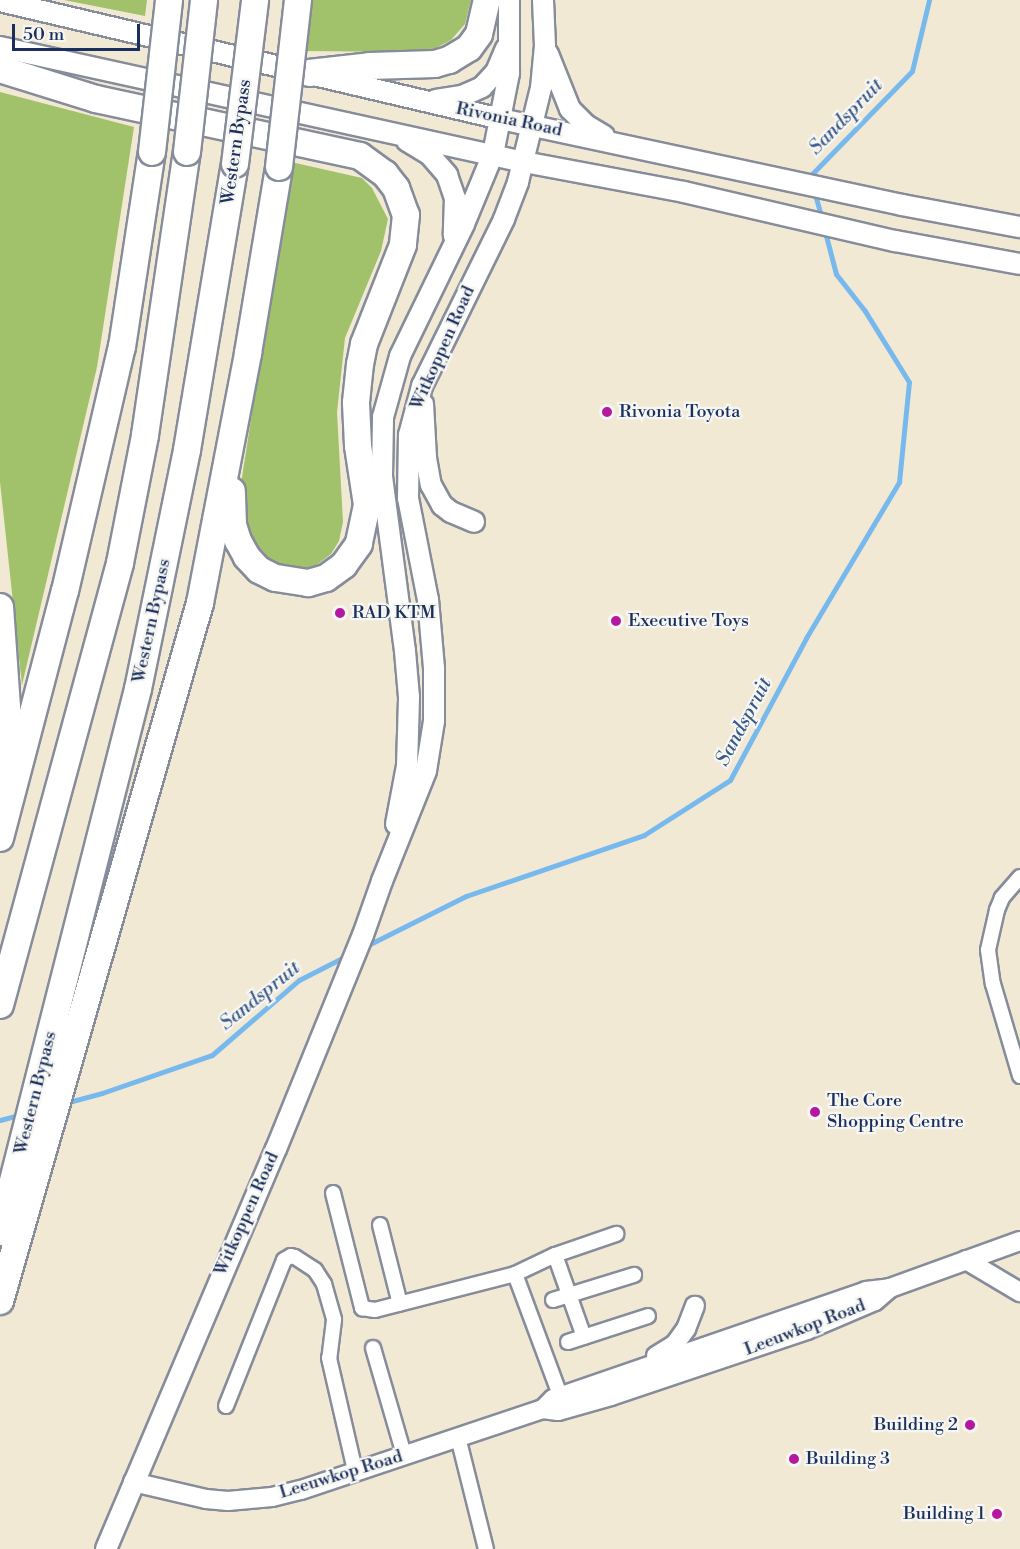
<!DOCTYPE html>
<style>
body{margin:0}
#map{position:relative;width:1020px;height:1549px;overflow:hidden;background:#f2e9d5;font-family:"Libre Bodoni",serif}
div>[style]{position:absolute}
[style*='--x']{left:calc(var(--x)*1px);top:calc(var(--y)*1px);width:calc(var(--w)*1px);rotate:calc(var(--a)*1deg)}
.green>*{inset:0;background:#a1c26b}
.stream>*{height:5px;margin:-2.5px;padding:0 2.5px;transform-origin:2.5px;border-radius:2.5px;background:#78b9ed}
.roads{filter:drop-shadow(2px 0 #868c9a) drop-shadow(-2px 0 #868c9a) drop-shadow(0 2px #868c9a) drop-shadow(0 -2px #868c9a)}
.minor>*{height:14px;margin:-7px;padding:0 7px;transform-origin:7px;border-radius:7px;background:#fff}
.tertiary>*{height:18px;margin:-9px;padding:0 9px;transform-origin:9px;border-radius:9px;background:#fff}
.secondary>*{height:20px;margin:-10px;padding:0 10px;transform-origin:10px;border-radius:10px;background:#fff}
.motorway>*{height:26px;margin:-13px;padding:0 13px;transform-origin:13px;border-radius:13px;background:#fff}
.bridges{filter:drop-shadow(2px 0 #868c9a) drop-shadow(-2px 0 #868c9a) drop-shadow(0 2px #868c9a) drop-shadow(0 -2px #868c9a)}
.motorway-bridge>*{height:26px;margin:-13px;padding:0 13px;transform-origin:13px;border-radius:13px;background:#fff}
.dots>*{width:16px;height:16px;translate:-50% -50%;box-sizing:border-box;border:3px solid #f6f6f2;border-radius:50%}
span{translate:-50% -50%;white-space:nowrap;text-align:center;line-height:1.15;-webkit-text-stroke:4.5px #f6f6f2;paint-order:stroke}
.street-label{font-size:18px;color:#1b2f5e}
.poi-label{font-size:18px;color:#1b2f5e}
.left{translate:0 -50%;text-align:left}
.right{translate:-100% -50%;text-align:right}
.water-label{font-size:20px;color:#375889;font-style:italic}
.scale{position:absolute;left:12px;top:24px;width:128px;height:27px;box-sizing:border-box;border:3px solid #1b2f5e;border-top:0;padding-left:8px;font-size:18px;line-height:21px;white-space:nowrap;color:#1b2f5e;-webkit-text-stroke:4px #f6f6f2;paint-order:stroke}
</style>
<div id="map">
<div class="green">
<div style="clip-path:polygon(64px 0,147px 0,145px 16px)"></div>
<div style="clip-path:polygon(306px 0,471px 0,465px 24px,451px 40px,436px 48px,416px 52px,302px 51px)"></div>
<div style="clip-path:polygon(0 92px,134px 127px,97px 367px,22px 685px,0 482px)"></div>
<div style="clip-path:polygon(291px 162px,362px 178px,372px 188px,388px 219px,381px 251px,345px 338px,337px 412px,343px 522px,339px 541px,331px 554px,314px 567px,296px 571px,256px 560px,238px 503px)"></div>
</div>
<div class="stream">
<div style="--x:812;--y:182;--w:6;--a:-108"></div>
<div style="--x:810;--y:176;--w:146;--a:-45.8"></div>
<div style="--x:912;--y:71;--w:73;--a:-76.5"></div>
<div style="--x:814;--y:191;--w:29;--a:74"></div>
<div style="--x:364;--y:947;--w:114;--a:-26.6"></div>
<div style="--x:466;--y:896;--w:188;--a:-18.9"></div>
<div style="--x:644;--y:835;--w:102;--a:-32.6"></div>
<div style="--x:730;--y:780;--w:161;--a:-61.8"></div>
<div style="--x:806;--y:638;--w:182;--a:-59.2"></div>
<div style="--x:899;--y:482;--w:100;--a:-84.3"></div>
<div style="--x:909;--y:382;--w:84;--a:-121.8"></div>
<div style="--x:865;--y:311;--w:47;--a:-128.1"></div>
<div style="--x:836;--y:274;--w:48;--a:-104.6"></div>
<div style="--x:65;--y:1103;--w:38;--a:-15"></div>
<div style="--x:102;--y:1093;--w:116;--a:-19.1"></div>
<div style="--x:212;--y:1055;--w:115;--a:-40.8"></div>
<div style="--x:299;--y:980;--w:55;--a:-27"></div>
<div style="--x:0;--y:1120;--w:23;--a:-15"></div>
</div>
<div class="roads">
<div class="minor">
<div style="--x:1020;--y:877;--w:28;--a:131"></div>
<div style="--x:1002;--y:898;--w:13;--a:113"></div>
<div style="--x:997;--y:910;--w:41;--a:102.7"></div>
<div style="--x:988;--y:950;--w:34;--a:82"></div>
<div style="--x:993;--y:984;--w:96;--a:73.6"></div>
<div style="--x:333;--y:1193;--w:119;--a:75.8"></div>
<div style="--x:362;--y:1308;--w:13;--a:9"></div>
<div style="--x:375;--y:1310;--w:145;--a:-14.4"></div>
<div style="--x:515;--y:1274;--w:138;--a:69.6"></div>
<div style="--x:380;--y:1225;--w:81;--a:75.8"></div>
<div style="--x:555;--y:1255;--w:87;--a:70.5"></div>
<div style="--x:515;--y:1274;--w:44;--a:-25.4"></div>
<div style="--x:555;--y:1255;--w:65;--a:-19"></div>
<div style="--x:553;--y:1300;--w:85;--a:-17.2"></div>
<div style="--x:568;--y:1342;--w:84;--a:-18"></div>
<div style="--x:373;--y:1348;--w:111;--a:73.8"></div>
<div style="--x:226;--y:1406;--w:157;--a:-68.3"></div>
<div style="--x:284;--y:1260;--w:8;--a:-30"></div>
<div style="--x:291;--y:1256;--w:4;--a:14"></div>
<div style="--x:295;--y:1257;--w:24;--a:33"></div>
<div style="--x:315;--y:1270;--w:17;--a:57"></div>
<div style="--x:324;--y:1284;--w:37;--a:74"></div>
<div style="--x:334;--y:1320;--w:38;--a:97"></div>
<div style="--x:329;--y:1358;--w:116;--a:77"></div>
<div style="--x:458;--y:1437;--w:115;--a:76"></div>
</div>
<div class="tertiary">
<div style="--x:966;--y:1260;--w:63;--a:30.7"></div>
<div style="--x:656;--y:1356;--w:22;--a:-32"></div>
<div style="--x:675;--y:1344;--w:19;--a:-54"></div>
<div style="--x:686;--y:1329;--w:25;--a:-69"></div>
<div style="--x:543;--y:1409;--w:14;--a:-45"></div>
<div style="--x:553;--y:1399;--w:331;--a:-19"></div>
<div style="--x:866;--y:1291;--w:24;--a:-7"></div>
<div style="--x:890;--y:1288;--w:138;--a:-19.9"></div>
<div style="--x:133;--y:1482;--w:75;--a:13.1"></div>
<div style="--x:206;--y:1499;--w:22;--a:5"></div>
<div style="--x:228;--y:1501;--w:44;--a:-5.2"></div>
<div style="--x:272;--y:1497;--w:30;--a:-14"></div>
<div style="--x:301;--y:1490;--w:255;--a:-18.5"></div>
<div style="--x:543;--y:1409;--w:15;--a:8"></div>
<div style="--x:558;--y:1411;--w:55;--a:-15.8"></div>
<div style="--x:611;--y:1396;--w:207;--a:-18.6"></div>
<div style="--x:807;--y:1330;--w:74;--a:-23.1"></div>
<div style="--x:875;--y:1301;--w:20;--a:-41"></div>
</div>
<div class="secondary">
<div style="--x:0;--y:1;--w:515;--a:13.25"></div>
<div style="--x:501;--y:119;--w:410;--a:12.1"></div>
<div style="--x:902;--y:205;--w:120;--a:10.6"></div>
<div style="--x:0;--y:47;--w:536;--a:12.38"></div>
<div style="--x:524;--y:162;--w:163;--a:10.6"></div>
<div style="--x:684;--y:192;--w:217;--a:13.1"></div>
<div style="--x:895;--y:241;--w:127;--a:10.4"></div>
<div style="--x:548;--y:54;--w:59;--a:68.2"></div>
<div style="--x:570;--y:109;--w:23;--a:45"></div>
<div style="--x:586;--y:125;--w:21;--a:31"></div>
<div style="--x:436;--y:100;--w:26;--a:-9"></div>
<div style="--x:462;--y:96;--w:22;--a:-24"></div>
<div style="--x:482;--y:87;--w:21;--a:-47"></div>
<div style="--x:496;--y:72;--w:25;--a:-67"></div>
<div style="--x:407;--y:141;--w:26;--a:31"></div>
<div style="--x:429;--y:154;--w:28;--a:49"></div>
<div style="--x:447;--y:175;--w:24;--a:71"></div>
<div style="--x:455;--y:198;--w:37;--a:92"></div>
<div style="--x:423;--y:404;--w:54;--a:86.8"></div>
<div style="--x:426;--y:458;--w:27;--a:80"></div>
<div style="--x:431;--y:485;--w:23;--a:61"></div>
<div style="--x:442;--y:505;--w:11;--a:38"></div>
<div style="--x:451;--y:512;--w:25;--a:23"></div>
<div style="--x:396;--y:824;--w:59;--a:-79.3"></div>
<div style="--x:407;--y:766;--w:69;--a:-88.3"></div>
<div style="--x:409;--y:697;--w:46;--a:-95"></div>
<div style="--x:405;--y:651;--w:177;--a:-97.5"></div>
<div style="--x:382;--y:476;--w:59;--a:-89"></div>
<div style="--x:383;--y:417;--w:63;--a:-74.4"></div>
<div style="--x:400;--y:356;--w:147;--a:-64.1"></div>
<div style="--x:464;--y:224;--w:76;--a:-67.5"></div>
<div style="--x:493;--y:154;--w:83;--a:-78.8"></div>
<div style="--x:509;--y:73;--w:73;--a:-90"></div>
<div style="--x:106;--y:1549;--w:435;--a:-67"></div>
<div style="--x:276;--y:1149;--w:231;--a:-67.9"></div>
<div style="--x:363;--y:935;--w:57;--a:-70.6"></div>
<div style="--x:382;--y:881;--w:118;--a:-68.2"></div>
<div style="--x:426;--y:771;--w:51;--a:-80.9"></div>
<div style="--x:434;--y:721;--w:53;--a:-90"></div>
<div style="--x:434;--y:668;--w:68;--a:-95"></div>
<div style="--x:428;--y:600;--w:104;--a:-101.1"></div>
<div style="--x:408;--y:498;--w:63;--a:-89.1"></div>
<div style="--x:409;--y:435;--w:51;--a:-75.1"></div>
<div style="--x:422;--y:386;--w:186;--a:-63.8"></div>
<div style="--x:504;--y:219;--w:40;--a:-69"></div>
<div style="--x:518;--y:182;--w:97;--a:-76.3"></div>
<div style="--x:541;--y:88;--w:42;--a:-84.6"></div>
<div style="--x:545;--y:46;--w:46;--a:-92.5"></div>
</div>
<div class="motorway">
<div style="--x:0;--y:69;--w:101;--a:17.4"></div>
<div style="--x:96;--y:99;--w:270;--a:12.2"></div>
<div style="--x:360;--y:156;--w:31;--a:36"></div>
<div style="--x:385;--y:174;--w:18;--a:52"></div>
<div style="--x:396;--y:188;--w:29;--a:70"></div>
<div style="--x:406;--y:215;--w:30;--a:96"></div>
<div style="--x:403;--y:245;--w:106;--a:111.5"></div>
<div style="--x:364;--y:344;--w:20;--a:101"></div>
<div style="--x:360;--y:364;--w:39;--a:96"></div>
<div style="--x:356;--y:403;--w:43;--a:87.3"></div>
<div style="--x:358;--y:446;--w:60;--a:81.3"></div>
<div style="--x:367;--y:505;--w:40;--a:102"></div>
<div style="--x:359;--y:544;--w:26;--a:126"></div>
<div style="--x:344;--y:565;--w:22;--a:144"></div>
<div style="--x:326;--y:578;--w:19;--a:164"></div>
<div style="--x:308;--y:583;--w:33;--a:-171"></div>
<div style="--x:275;--y:578;--w:18;--a:-153"></div>
<div style="--x:259;--y:570;--w:18;--a:-133"></div>
<div style="--x:247;--y:557;--w:18;--a:-119"></div>
<div style="--x:238;--y:541;--w:17;--a:-107"></div>
<div style="--x:233;--y:525;--w:34;--a:-92"></div>
<div style="--x:309;--y:73;--w:61;--a:-6.5"></div>
<div style="--x:370;--y:66;--w:65;--a:-1.8"></div>
<div style="--x:435;--y:64;--w:15;--a:-16"></div>
<div style="--x:449;--y:60;--w:23;--a:-31"></div>
<div style="--x:469;--y:48;--w:17;--a:-54"></div>
<div style="--x:479;--y:34;--w:35;--a:-77"></div>
<div style="--x:0;--y:607;--w:101;--a:86"></div>
<div style="--x:7;--y:708;--w:71;--a:92.4"></div>
<div style="--x:0;--y:838;--w:255;--a:-75.3"></div>
<div style="--x:65;--y:591;--w:251;--a:-76.9"></div>
<div style="--x:122;--y:347;--w:197;--a:-81.3"></div>
<div style="--x:0;--y:1005;--w:458;--a:-74.8"></div>
<div style="--x:120;--y:563;--w:130;--a:-78.9"></div>
<div style="--x:145;--y:435;--w:286;--a:-81.6"></div>
<div style="--x:0;--y:1232;--w:560;--a:-75.74"></div>
<div style="--x:138;--y:689;--w:244;--a:-78.4"></div>
<div style="--x:187;--y:450;--w:290;--a:-80.5"></div>
<div style="--x:0;--y:1301;--w:726;--a:-74.01"></div>
<div style="--x:200;--y:603;--w:255;--a:-79.1"></div>
<div style="--x:248;--y:353;--w:189;--a:-80.5"></div>
</div>
</div>
<div class="bridges">
<div class="motorway-bridge">
<div style="--x:152;--y:152;--w:153;--a:-83.6"></div>
<div style="--x:187;--y:152;--w:153;--a:-83.6"></div>
<div style="--x:235;--y:164;--w:165;--a:-83"></div>
<div style="--x:279;--y:167;--w:168;--a:-83.5"></div>
</div>
</div>
<div class="dots">
<div style="left:607px;top:412px;background:#b5179e"></div>
<div style="left:340px;top:613px;background:#b5179e"></div>
<div style="left:616px;top:621px;background:#b5179e"></div>
<div style="left:815px;top:1112px;background:#b5179e"></div>
<div style="left:970px;top:1425px;background:#b5179e"></div>
<div style="left:794px;top:1459px;background:#b5179e"></div>
<div style="left:997px;top:1514px;background:#b5179e"></div>
</div>
<div class="street-label">
<span style="left:509px;top:120px;rotate:12deg">Rivonia Road</span>
<span style="left:237px;top:142px;rotate:-82deg">Western Bypass</span>
<span style="left:443px;top:348px;rotate:-66deg">Witkoppen Road</span>
<span style="left:152px;top:621px;rotate:-78deg">Western Bypass</span>
<span style="left:36px;top:1093px;rotate:-76deg">Western Bypass</span>
<span style="left:247px;top:1214px;rotate:-66deg">Witkoppen Road</span>
<span style="left:805px;top:1328px;rotate:-21deg">Leeuwkop Road</span>
<span style="left:341px;top:1475px;rotate:-17deg">Leeuwkop Road</span>
</div>
<div class="poi-label">
<span class="left" style="left:619px;top:412px">Rivonia Toyota</span>
<span class="left" style="left:352px;top:613px">RAD KTM</span>
<span class="left" style="left:628px;top:621px">Executive Toys</span>
<span class="left" style="left:827px;top:1112px">The Core<br>Shopping Centre</span>
<span class="right" style="left:958px;top:1425px">Building 2</span>
<span class="left" style="left:806px;top:1459px">Building 3</span>
<span class="right" style="left:985px;top:1514px">Building 1</span>
</div>
<div class="water-label">
<span style="left:846px;top:117px;rotate:-46deg">Sandspruit</span>
<span style="left:744px;top:722px;rotate:-62deg">Sandspruit</span>
<span style="left:260px;top:996px;rotate:-39deg">Sandspruit</span>
</div>
<div class="scale">50 m</div>
</div>
